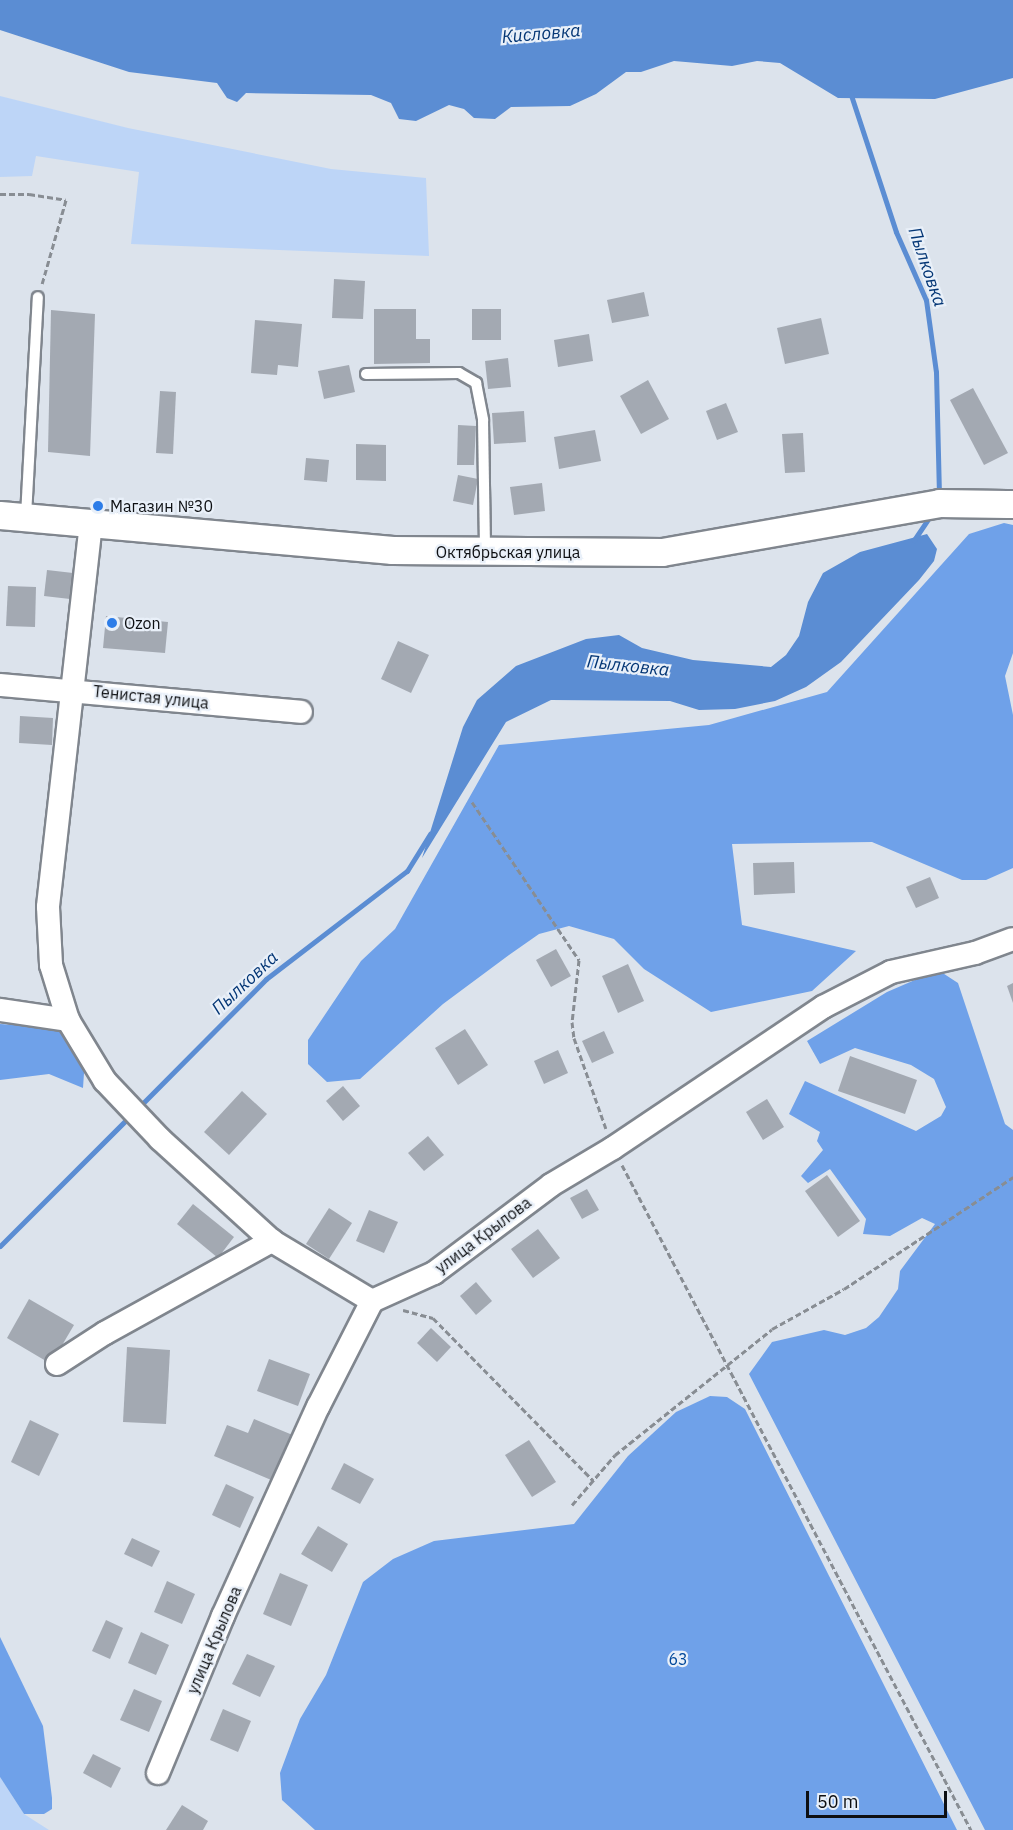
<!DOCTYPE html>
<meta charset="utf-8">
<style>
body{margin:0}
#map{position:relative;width:1013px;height:1830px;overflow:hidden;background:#dce3ec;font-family:"IBM Plex Sans",sans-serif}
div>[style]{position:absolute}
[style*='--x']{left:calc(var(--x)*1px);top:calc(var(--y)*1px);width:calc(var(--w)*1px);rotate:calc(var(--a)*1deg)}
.green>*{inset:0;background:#bdd5f7}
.forest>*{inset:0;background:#6fa1e9}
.water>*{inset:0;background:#5b8dd3}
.stream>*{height:5px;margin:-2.5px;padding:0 2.5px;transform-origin:2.5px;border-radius:2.5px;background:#5b8dd3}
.building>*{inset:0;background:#a3a9b2}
.path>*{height:3px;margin-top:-1.5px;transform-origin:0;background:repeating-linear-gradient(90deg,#888d93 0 6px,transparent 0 9px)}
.roads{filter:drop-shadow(2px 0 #80868e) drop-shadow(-2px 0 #80868e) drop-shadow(0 2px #80868e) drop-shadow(0 -2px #80868e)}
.service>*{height:10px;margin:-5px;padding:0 5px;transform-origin:5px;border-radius:5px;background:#fff}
.minor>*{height:22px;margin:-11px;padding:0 11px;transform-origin:11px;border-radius:11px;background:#fff}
.tertiary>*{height:27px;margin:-13.5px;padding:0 13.5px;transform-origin:13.5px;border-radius:13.5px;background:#fff}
.dots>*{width:16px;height:16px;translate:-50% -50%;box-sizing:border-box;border:3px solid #e9f0f9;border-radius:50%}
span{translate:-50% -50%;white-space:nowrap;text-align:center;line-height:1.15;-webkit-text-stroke:4.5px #e9f0f9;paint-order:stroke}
.poi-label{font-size:16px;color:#0d0f12}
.left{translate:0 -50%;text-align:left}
.street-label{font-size:16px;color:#0d0f12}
.park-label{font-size:16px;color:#01489b}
.water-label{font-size:18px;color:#043675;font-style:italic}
.scale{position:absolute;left:806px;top:1791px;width:141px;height:27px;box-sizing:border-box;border:3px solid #0d0f12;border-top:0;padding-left:8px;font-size:18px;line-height:21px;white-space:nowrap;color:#0d0f12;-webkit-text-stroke:4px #e9f0f9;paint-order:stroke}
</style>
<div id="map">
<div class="green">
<div style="clip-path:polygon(0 96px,128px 128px,331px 169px,426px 178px,429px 256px,131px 244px,139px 172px,36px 156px,32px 176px,0 177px)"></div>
<div style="clip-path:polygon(0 1777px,24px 1814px,49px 1830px,0 1830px)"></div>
</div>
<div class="forest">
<div style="clip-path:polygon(1004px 523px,1013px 525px,1013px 653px,1005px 676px,1013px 715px,1013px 868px,986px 880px,962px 880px,872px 842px,732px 844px,742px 925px,856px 951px,812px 991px,711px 1012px,644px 969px,614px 939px,569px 926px,539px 934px,509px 955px,443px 1004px,360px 1079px,327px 1082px,308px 1064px,308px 1040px,361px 961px,395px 929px,499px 745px,709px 725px,827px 692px,969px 534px)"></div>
<div style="clip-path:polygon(938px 970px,958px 983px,1005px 1124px,1013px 1130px,1013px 1830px,985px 1830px,749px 1374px,772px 1342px,824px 1330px,845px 1335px,866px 1328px,879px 1317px,898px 1289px,900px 1271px,935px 1224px,922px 1218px,890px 1236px,863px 1234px,866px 1219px,830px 1169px,808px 1183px,801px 1176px,823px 1150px,817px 1141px,820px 1132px,789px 1114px,805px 1081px,916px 1131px,941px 1116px,946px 1107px,934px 1079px,911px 1065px,855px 1048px,820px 1064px,807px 1041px,887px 992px)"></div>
<div style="clip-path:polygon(0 1024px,56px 1028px,85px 1058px,83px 1088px,49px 1074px,0 1080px)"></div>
<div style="clip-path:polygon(710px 1396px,727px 1397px,745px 1409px,957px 1830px,315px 1830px,282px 1800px,280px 1773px,300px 1719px,326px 1675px,363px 1582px,393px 1559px,434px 1541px,574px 1524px,628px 1456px,676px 1412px)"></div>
<div style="clip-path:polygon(0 1637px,43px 1726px,52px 1798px,52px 1809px,44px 1814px,24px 1814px,0 1777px)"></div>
</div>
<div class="water">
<div style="clip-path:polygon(0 0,1013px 0,1013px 78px,935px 99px,838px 98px,780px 63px,757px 61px,732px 66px,674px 61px,641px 72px,626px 72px,596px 94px,570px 106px,511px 107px,495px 119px,474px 118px,464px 109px,449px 105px,416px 121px,399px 119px,391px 103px,371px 95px,246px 93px,237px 102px,227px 98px,217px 83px,129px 72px,0 30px)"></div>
<div style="clip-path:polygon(927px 534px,937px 549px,934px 561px,919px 580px,841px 662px,806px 687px,775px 701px,735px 709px,699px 710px,670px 701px,551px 700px,506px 722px,422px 858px,463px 727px,477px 700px,516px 666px,586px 639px,619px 635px,642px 648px,693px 660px,771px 667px,786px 655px,799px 636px,808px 602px,823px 573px,860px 552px)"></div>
</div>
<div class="stream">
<div style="--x:850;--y:92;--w:147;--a:71.8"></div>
<div style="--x:896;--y:232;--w:74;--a:66.2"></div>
<div style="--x:926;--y:300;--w:73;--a:82.1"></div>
<div style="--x:936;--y:372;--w:122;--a:88.6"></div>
<div style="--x:914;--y:540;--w:32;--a:-56"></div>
<div style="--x:139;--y:1107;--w:180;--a:-45.2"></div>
<div style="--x:266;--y:979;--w:178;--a:-37.5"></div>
<div style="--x:407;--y:871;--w:44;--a:-58.1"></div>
<div style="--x:0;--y:1246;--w:184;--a:-45"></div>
</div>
<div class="building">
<div style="clip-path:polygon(334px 279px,365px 281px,363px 319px,332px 318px)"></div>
<div style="clip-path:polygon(644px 292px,649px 316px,612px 323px,607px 300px)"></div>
<div style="clip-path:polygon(374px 309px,416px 309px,416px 339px,430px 339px,430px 363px,374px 364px)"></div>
<div style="clip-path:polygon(472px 309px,501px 309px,501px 340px,472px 340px)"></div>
<div style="clip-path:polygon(51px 310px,95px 314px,90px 456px,48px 452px)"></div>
<div style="clip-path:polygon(821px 318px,829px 354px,785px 364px,777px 328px)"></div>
<div style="clip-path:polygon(255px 320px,302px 324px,298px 367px,278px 365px,277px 375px,251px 373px)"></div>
<div style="clip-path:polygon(589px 334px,593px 361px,558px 367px,554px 340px)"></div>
<div style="clip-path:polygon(508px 358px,511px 387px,488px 389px,485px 361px)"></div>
<div style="clip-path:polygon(349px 365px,355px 392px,324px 399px,318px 371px)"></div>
<div style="clip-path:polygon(648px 380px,669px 419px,641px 434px,620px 396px)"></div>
<div style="clip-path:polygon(973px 388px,1008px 453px,984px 465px,950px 400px)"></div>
<div style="clip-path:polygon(160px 391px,176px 392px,173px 454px,156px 453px)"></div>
<div style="clip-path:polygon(726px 403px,738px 432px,717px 440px,706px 411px)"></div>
<div style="clip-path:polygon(524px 411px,526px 442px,494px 444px,492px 413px)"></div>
<div style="clip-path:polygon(458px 425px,476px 426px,474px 465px,457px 465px)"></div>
<div style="clip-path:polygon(595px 430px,601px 461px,559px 469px,554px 437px)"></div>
<div style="clip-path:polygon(803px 433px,805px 472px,785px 473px,782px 434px)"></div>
<div style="clip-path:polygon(356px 444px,386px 445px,386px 481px,356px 480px)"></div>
<div style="clip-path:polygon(306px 458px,329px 460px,327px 482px,304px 480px)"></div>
<div style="clip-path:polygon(458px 475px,478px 479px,473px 505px,453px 501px)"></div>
<div style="clip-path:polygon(542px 483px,545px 511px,514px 515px,510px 487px)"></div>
<div style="clip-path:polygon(47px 570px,73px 573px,70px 599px,44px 596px)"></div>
<div style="clip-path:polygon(8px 586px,36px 587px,35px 627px,6px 626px)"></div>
<div style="clip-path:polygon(106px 616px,168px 622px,165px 653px,103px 648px)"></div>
<div style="clip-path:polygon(398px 641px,429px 655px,411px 693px,381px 679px)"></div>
<div style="clip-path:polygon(20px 716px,53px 718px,52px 745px,19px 743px)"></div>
<div style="clip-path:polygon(794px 862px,795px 893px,754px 895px,753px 863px)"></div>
<div style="clip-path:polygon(930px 877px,939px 898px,916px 908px,906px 887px)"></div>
<div style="clip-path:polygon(556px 949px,571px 976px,551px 987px,536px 960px)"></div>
<div style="clip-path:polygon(628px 964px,644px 1001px,618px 1013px,602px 976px)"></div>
<div style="clip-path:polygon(1013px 983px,1013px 1003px,1007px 986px)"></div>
<div style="clip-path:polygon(465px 1029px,488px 1065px,458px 1085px,435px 1048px)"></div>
<div style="clip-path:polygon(604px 1031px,614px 1053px,592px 1063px,582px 1041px)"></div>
<div style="clip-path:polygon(558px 1050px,568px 1073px,544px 1084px,534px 1061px)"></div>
<div style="clip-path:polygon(850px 1056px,917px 1080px,905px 1114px,838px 1091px)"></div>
<div style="clip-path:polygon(343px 1086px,360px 1106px,343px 1121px,326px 1101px)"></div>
<div style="clip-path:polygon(242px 1091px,267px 1114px,229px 1155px,204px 1132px)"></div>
<div style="clip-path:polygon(767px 1099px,784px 1127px,763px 1140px,746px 1112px)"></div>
<div style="clip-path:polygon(428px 1136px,444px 1155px,424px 1171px,408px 1153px)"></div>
<div style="clip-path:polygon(827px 1175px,860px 1221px,838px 1237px,805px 1191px)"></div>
<div style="clip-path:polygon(587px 1189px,599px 1210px,582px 1219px,570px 1198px)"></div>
<div style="clip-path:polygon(193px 1204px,234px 1237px,218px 1258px,177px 1224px)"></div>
<div style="clip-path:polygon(329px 1208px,352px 1223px,329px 1259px,306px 1244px)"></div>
<div style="clip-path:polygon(369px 1210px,398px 1222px,384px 1253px,356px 1241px)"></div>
<div style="clip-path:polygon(538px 1229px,560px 1258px,533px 1278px,511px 1249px)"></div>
<div style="clip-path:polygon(476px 1282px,492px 1301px,476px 1315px,460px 1296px)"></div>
<div style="clip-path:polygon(29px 1299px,74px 1325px,51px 1364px,7px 1338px)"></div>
<div style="clip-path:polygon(431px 1328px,451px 1347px,437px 1362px,417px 1343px)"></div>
<div style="clip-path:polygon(127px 1347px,170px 1350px,166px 1424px,123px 1422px)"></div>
<div style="clip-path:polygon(269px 1359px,310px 1374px,298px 1406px,257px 1391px)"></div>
<div style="clip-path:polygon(254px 1419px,295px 1436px,276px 1482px,214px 1456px,227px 1425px,248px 1433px)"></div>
<div style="clip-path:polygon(30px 1420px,59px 1434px,39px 1476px,11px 1462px)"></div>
<div style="clip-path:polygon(529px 1440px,556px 1482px,532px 1497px,505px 1455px)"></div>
<div style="clip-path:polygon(344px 1463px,374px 1479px,360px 1504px,331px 1489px)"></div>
<div style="clip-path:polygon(226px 1484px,254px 1497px,240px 1528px,212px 1515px)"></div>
<div style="clip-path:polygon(318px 1526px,348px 1544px,332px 1572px,301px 1554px)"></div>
<div style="clip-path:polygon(132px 1538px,160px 1551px,152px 1567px,124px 1554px)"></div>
<div style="clip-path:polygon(280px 1573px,308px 1585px,291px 1626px,263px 1614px)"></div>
<div style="clip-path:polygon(167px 1581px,195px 1594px,182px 1624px,154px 1612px)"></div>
<div style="clip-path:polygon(106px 1620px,123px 1628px,110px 1659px,92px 1651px)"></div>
<div style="clip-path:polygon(141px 1632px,169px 1645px,156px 1675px,128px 1663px)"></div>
<div style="clip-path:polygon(247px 1654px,275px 1666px,260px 1697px,232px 1684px)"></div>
<div style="clip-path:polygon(134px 1689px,162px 1701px,149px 1732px,120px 1720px)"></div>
<div style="clip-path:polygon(223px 1709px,251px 1721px,238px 1752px,210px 1740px)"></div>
<div style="clip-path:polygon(93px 1754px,121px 1768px,111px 1788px,83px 1773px)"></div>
<div style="clip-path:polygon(182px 1805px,208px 1821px,203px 1830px,166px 1830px)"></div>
</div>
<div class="path">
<div style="--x:0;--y:194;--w:29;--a:0"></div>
<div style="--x:29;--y:194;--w:37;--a:9"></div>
<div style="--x:66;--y:200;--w:87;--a:105.9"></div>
<div style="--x:472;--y:802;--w:191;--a:55.9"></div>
<div style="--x:579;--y:960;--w:62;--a:96.4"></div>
<div style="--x:572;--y:1022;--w:16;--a:83"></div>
<div style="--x:574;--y:1038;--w:96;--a:70.6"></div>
<div style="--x:622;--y:1165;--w:751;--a:62.31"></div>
<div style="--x:403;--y:1310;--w:31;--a:15"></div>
<div style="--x:433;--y:1318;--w:228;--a:45.4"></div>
<div style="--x:572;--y:1505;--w:66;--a:-49.3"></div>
<div style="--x:615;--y:1455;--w:201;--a:-38.7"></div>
<div style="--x:772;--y:1329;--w:82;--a:-29.1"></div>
<div style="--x:844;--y:1289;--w:203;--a:-33.5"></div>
</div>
<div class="roads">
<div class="service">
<div style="--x:366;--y:374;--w:93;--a:-0.6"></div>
<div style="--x:459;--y:373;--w:20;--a:30"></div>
<div style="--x:476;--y:383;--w:38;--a:79"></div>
<div style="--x:483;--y:420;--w:129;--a:89.1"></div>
<div style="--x:26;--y:516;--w:219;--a:-86.9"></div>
</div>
<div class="minor">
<div style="--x:91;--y:523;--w:386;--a:96.4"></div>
<div style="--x:48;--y:907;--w:58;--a:87"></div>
<div style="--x:51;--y:965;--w:58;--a:72.8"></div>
<div style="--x:68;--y:1020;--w:71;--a:58.8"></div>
<div style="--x:105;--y:1081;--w:80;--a:46.5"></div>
<div style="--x:160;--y:1139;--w:151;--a:42.3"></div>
<div style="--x:272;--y:1241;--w:117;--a:31"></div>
<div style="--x:0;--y:685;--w:302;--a:5.1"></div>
<div style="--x:0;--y:1010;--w:69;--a:8.4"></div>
<div style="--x:57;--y:1364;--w:57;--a:-32.9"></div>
<div style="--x:105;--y:1333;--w:191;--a:-28.9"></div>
<div style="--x:158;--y:1773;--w:170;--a:-67.5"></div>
<div style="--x:223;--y:1616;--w:230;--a:-65.6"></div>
<div style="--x:318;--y:1407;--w:119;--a:-63"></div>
<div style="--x:372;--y:1301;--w:68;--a:-24.3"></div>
<div style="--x:434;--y:1273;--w:146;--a:-36.9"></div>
<div style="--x:551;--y:1185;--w:72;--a:-30.8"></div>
<div style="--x:613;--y:1148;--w:253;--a:-33.9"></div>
<div style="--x:823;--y:1007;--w:76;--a:-27.2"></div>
<div style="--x:891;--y:972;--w:86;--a:-12.7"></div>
<div style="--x:975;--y:953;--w:40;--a:-20.2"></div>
</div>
<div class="tertiary">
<div style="--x:0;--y:515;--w:394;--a:5.1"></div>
<div style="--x:392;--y:550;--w:270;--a:0.4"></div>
<div style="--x:662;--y:552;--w:281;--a:-10"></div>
<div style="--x:939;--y:503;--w:74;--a:0.8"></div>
</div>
</div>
<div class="dots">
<div style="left:98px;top:506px;background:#2d7de8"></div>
<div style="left:112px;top:623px;background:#2d7de8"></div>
</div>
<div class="poi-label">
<span class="left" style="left:110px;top:506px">Магазин №30</span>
<span class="left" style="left:124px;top:623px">Ozon</span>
</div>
<div class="street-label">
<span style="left:508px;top:552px">Октябрьская улица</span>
<span style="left:151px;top:697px;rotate:6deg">Тенистая улица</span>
<span style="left:483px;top:1235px;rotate:-37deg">улица Крылова</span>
<span style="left:214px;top:1640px;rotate:-67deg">улица Крылова</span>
</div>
<div class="park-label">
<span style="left:678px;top:1659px">63</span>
</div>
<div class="water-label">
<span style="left:541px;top:34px;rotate:-5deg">Кисловка</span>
<span style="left:927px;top:267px;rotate:71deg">Пылковка</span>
<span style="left:628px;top:666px;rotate:6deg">Пылковка</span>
<span style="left:245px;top:983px;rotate:-43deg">Пылковка</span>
</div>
<div class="scale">50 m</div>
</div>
